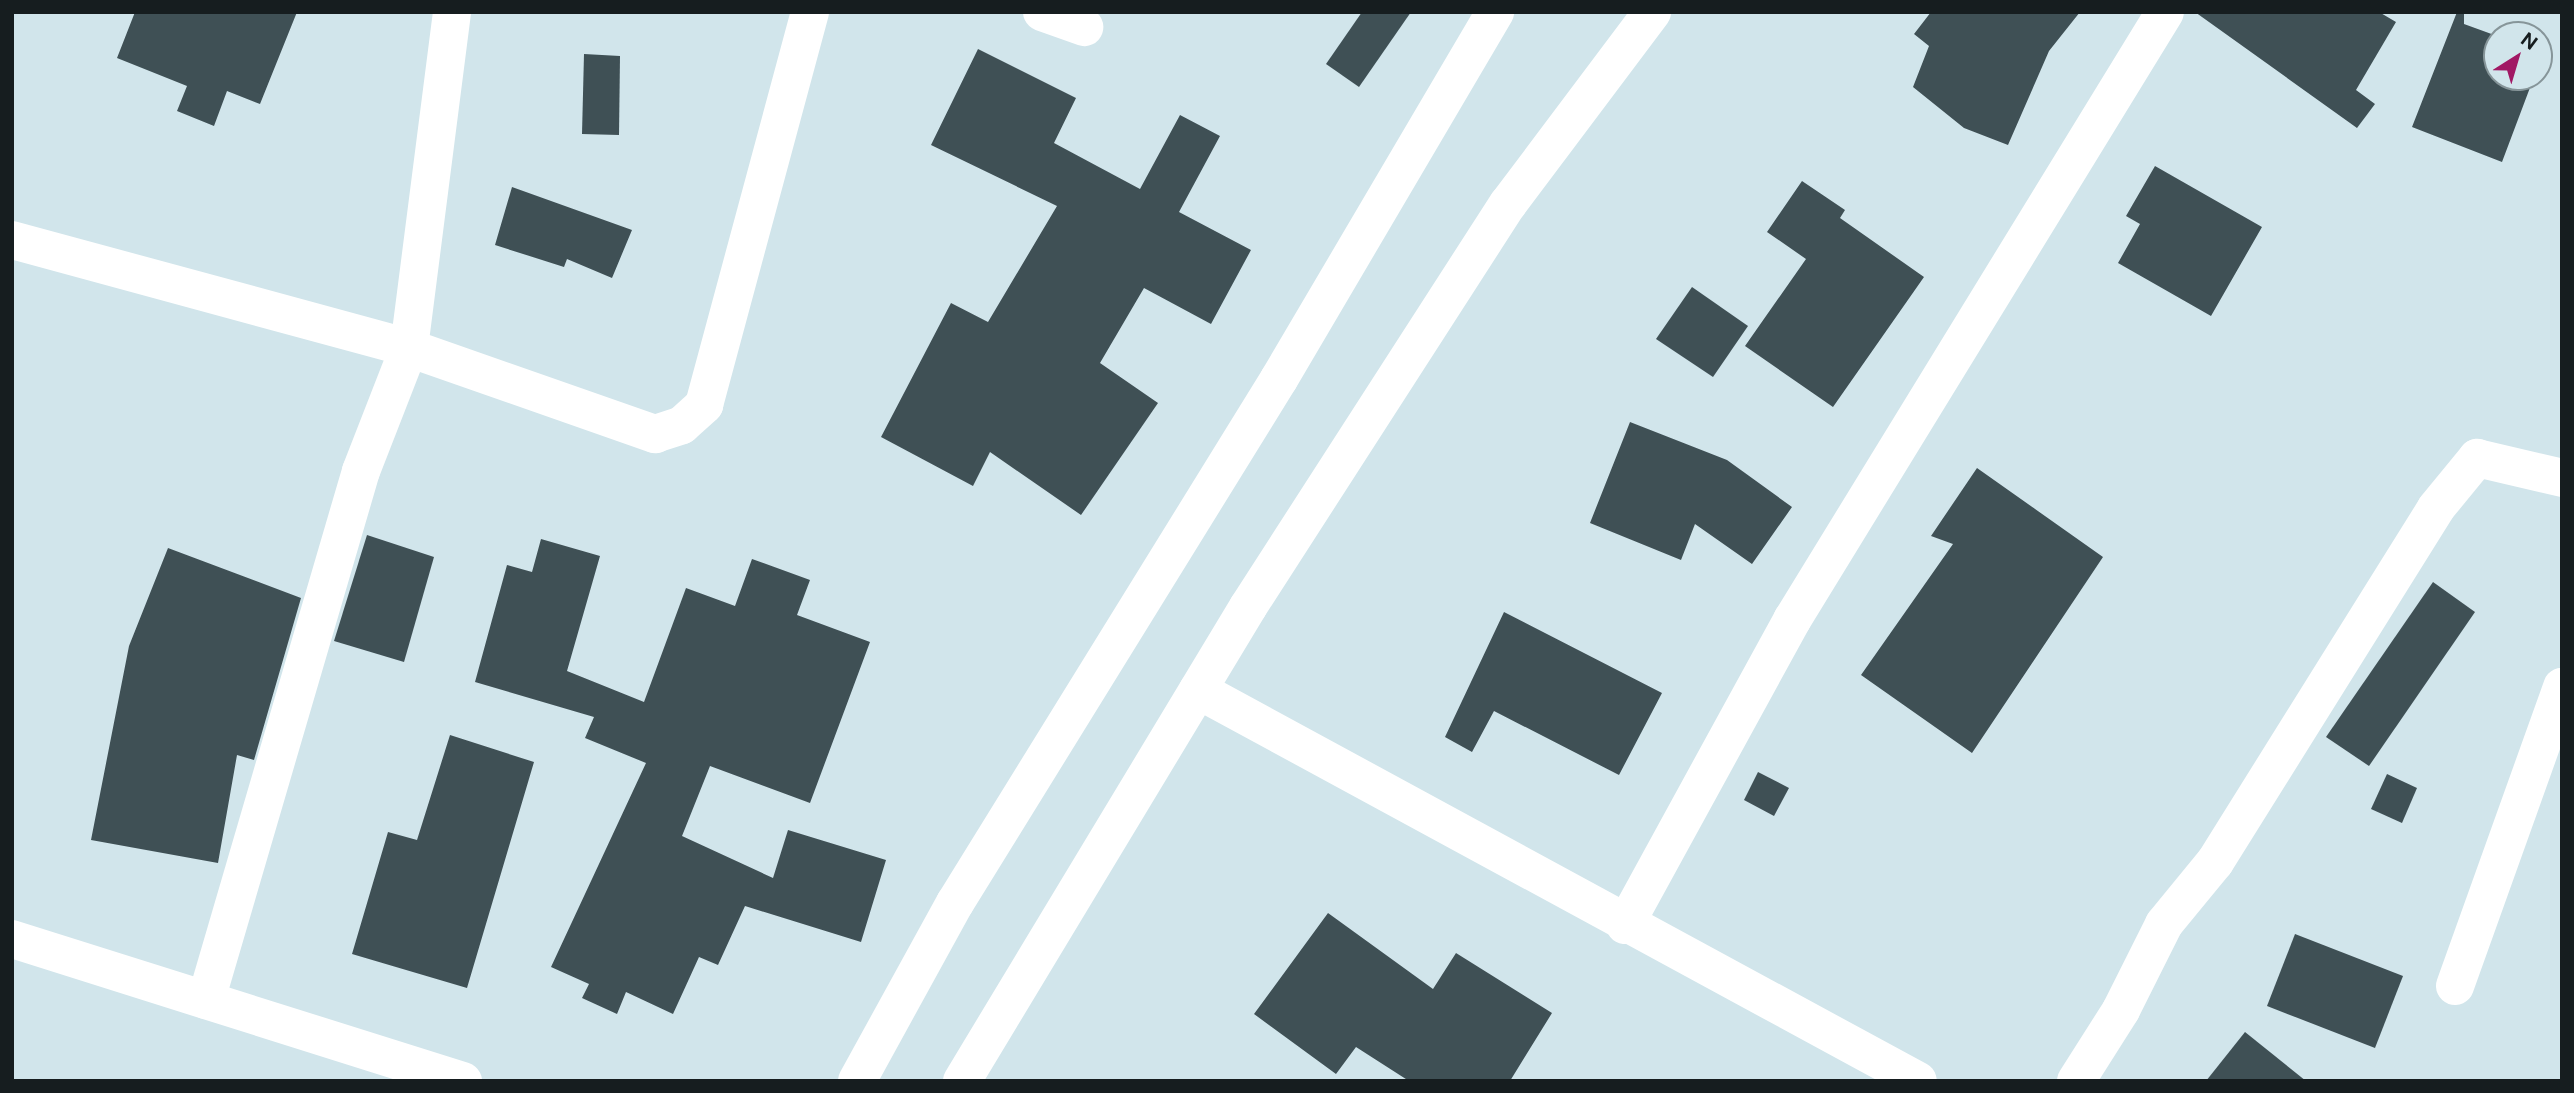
<!DOCTYPE html>
<style>
body{margin:0}
#map{position:relative;width:2574px;height:1093px;overflow:hidden;background:#d1e5eb;font-family:"Public Sans",sans-serif}
div>[style]{position:absolute}
[style*='--x']{left:calc(var(--x)*1px);top:calc(var(--y)*1px);width:calc(var(--w)*1px);rotate:calc(var(--a)*1deg)}
.building>*{inset:0;background:#3f5055}
.minor>*{height:38px;margin:-19px;padding:0 19px;transform-origin:19px;border-radius:19px;background:#fff}
span{translate:-50% -50%;white-space:nowrap;text-align:center;line-height:1.15;-webkit-text-stroke:7px #d1e5eb;paint-order:stroke}
.frame{position:absolute;inset:0;border:14px solid #161d1f;pointer-events:none}
.north{position:absolute;left:2483px;top:21px;width:70px;height:70px;box-sizing:border-box;background:#d1e5eb;border:2px solid #869599;border-radius:50%;rotate:37deg;font-size:19px;font-weight:700;line-height:28px;text-align:center;color:#161d1f}
.north::after{content:'';display:block;margin:auto;width:24px;height:32px;background:#a11864;clip-path:polygon(50% 0,100% 100%,50% 72%,0 100%)}
</style>
<div id="map">
<div class="building">
<div style="clip-path:polygon(135px 12px,297px 12px,260px 104px,227px 91px,214px 126px,177px 111px,187px 86px,117px 58px)"></div>
<div style="clip-path:polygon(1362px 12px,1411px 12px,1359px 87px,1326px 64px)"></div>
<div style="clip-path:polygon(1931px 12px,2080px 12px,2049px 51px,2008px 145px,1964px 128px,1913px 87px,1929px 46px,1914px 34px)"></div>
<div style="clip-path:polygon(2195px 12px,2379px 12px,2396px 22px,2356px 90px,2375px 104px,2357px 128px)"></div>
<div style="clip-path:polygon(2457px 12px,2464px 12px,2464px 24px,2497px 36px,2497px 77px,2534px 77px,2502px 162px,2412px 127px)"></div>
<div style="clip-path:polygon(978px 49px,1076px 98px,1054px 143px,1140px 189px,1180px 115px,1220px 136px,1179px 212px,1251px 250px,1211px 324px,1144px 288px,1100px 363px,1158px 403px,1081px 515px,990px 452px,973px 486px,881px 437px,951px 303px,988px 322px,1057px 206px,931px 145px)"></div>
<div style="clip-path:polygon(584px 54px,620px 56px,619px 135px,582px 134px)"></div>
<div style="clip-path:polygon(2155px 166px,2262px 227px,2211px 316px,2118px 263px,2140px 224px,2126px 216px)"></div>
<div style="clip-path:polygon(1802px 181px,1845px 210px,1840px 218px,1924px 277px,1833px 407px,1745px 346px,1806px 259px,1767px 232px)"></div>
<div style="clip-path:polygon(512px 187px,632px 230px,612px 278px,567px 259px,564px 267px,495px 245px)"></div>
<div style="clip-path:polygon(1692px 287px,1748px 326px,1713px 377px,1656px 339px)"></div>
<div style="clip-path:polygon(1630px 422px,1727px 460px,1792px 507px,1752px 564px,1695px 524px,1681px 560px,1590px 523px)"></div>
<div style="clip-path:polygon(1977px 468px,2103px 557px,1972px 753px,1861px 675px,1953px 544px,1931px 536px)"></div>
<div style="clip-path:polygon(367px 535px,434px 557px,404px 662px,334px 641px)"></div>
<div style="clip-path:polygon(541px 539px,600px 556px,567px 671px,644px 702px,686px 588px,735px 606px,752px 559px,810px 580px,797px 615px,870px 642px,810px 803px,710px 766px,682px 836px,773px 878px,788px 830px,886px 860px,861px 942px,745px 906px,718px 965px,699px 957px,673px 1014px,626px 992px,617px 1014px,582px 998px,589px 984px,551px 967px,646px 763px,585px 738px,594px 717px,475px 682px,507px 565px,532px 572px)"></div>
<div style="clip-path:polygon(168px 548px,301px 598px,254px 760px,237px 755px,218px 863px,91px 840px,129px 646px)"></div>
<div style="clip-path:polygon(2433px 582px,2475px 612px,2369px 766px,2326px 737px)"></div>
<div style="clip-path:polygon(1504px 612px,1662px 693px,1619px 775px,1494px 711px,1472px 752px,1445px 737px)"></div>
<div style="clip-path:polygon(450px 735px,534px 762px,467px 988px,352px 954px,388px 832px,417px 840px)"></div>
<div style="clip-path:polygon(1758px 772px,1789px 788px,1774px 816px,1744px 800px)"></div>
<div style="clip-path:polygon(2387px 774px,2417px 788px,2402px 823px,2371px 809px)"></div>
<div style="clip-path:polygon(1328px 913px,1433px 989px,1456px 953px,1552px 1013px,1510px 1081px,1409px 1081px,1356px 1047px,1336px 1074px,1254px 1014px)"></div>
<div style="clip-path:polygon(2295px 934px,2403px 976px,2375px 1048px,2267px 1006px)"></div>
<div style="clip-path:polygon(2245px 1032px,2306px 1081px,2206px 1081px)"></div>
</div>
<div class="minor">
<div style="--x:1042;--y:12;--w:45;--a:19.7"></div>
<div style="--x:12;--y:240;--w:411;--a:15.2"></div>
<div style="--x:409;--y:348;--w:261;--a:19.3"></div>
<div style="--x:655;--y:434;--w:28;--a:-18"></div>
<div style="--x:682;--y:425;--w:30;--a:-42"></div>
<div style="--x:704;--y:405;--w:407;--a:-74.9"></div>
<div style="--x:1198;--y:690;--w:819;--a:28.5"></div>
<div style="--x:1625;--y:925;--w:348;--a:-61.3"></div>
<div style="--x:1792;--y:620;--w:713;--a:-58.47"></div>
<div style="--x:12;--y:939;--w:473;--a:17.5"></div>
<div style="--x:2455;--y:986;--w:318;--a:-70.3"></div>
<div style="--x:206;--y:1000;--w:551;--a:-73.67"></div>
<div style="--x:361;--y:471;--w:132;--a:-68.7"></div>
<div style="--x:409;--y:348;--w:339;--a:-82.7"></div>
<div style="--x:857;--y:1081;--w:203;--a:-61.2"></div>
<div style="--x:955;--y:903;--w:616;--a:-58.27"></div>
<div style="--x:1279;--y:379;--w:426;--a:-59.5"></div>
<div style="--x:962;--y:1081;--w:554;--a:-58.89"></div>
<div style="--x:1248;--y:607;--w:480;--a:-57.2"></div>
<div style="--x:1508;--y:204;--w:240;--a:-53.1"></div>
<div style="--x:2076;--y:1081;--w:84;--a:-57.6"></div>
<div style="--x:2121;--y:1010;--w:96;--a:-63.4"></div>
<div style="--x:2164;--y:924;--w:80;--a:-50.6"></div>
<div style="--x:2215;--y:862;--w:417;--a:-58"></div>
<div style="--x:2436;--y:508;--w:65;--a:-50.6"></div>
<div style="--x:2477;--y:458;--w:87;--a:13.2"></div>
</div>
<div class="frame"></div>
<div class="north">N</div>
</div>
